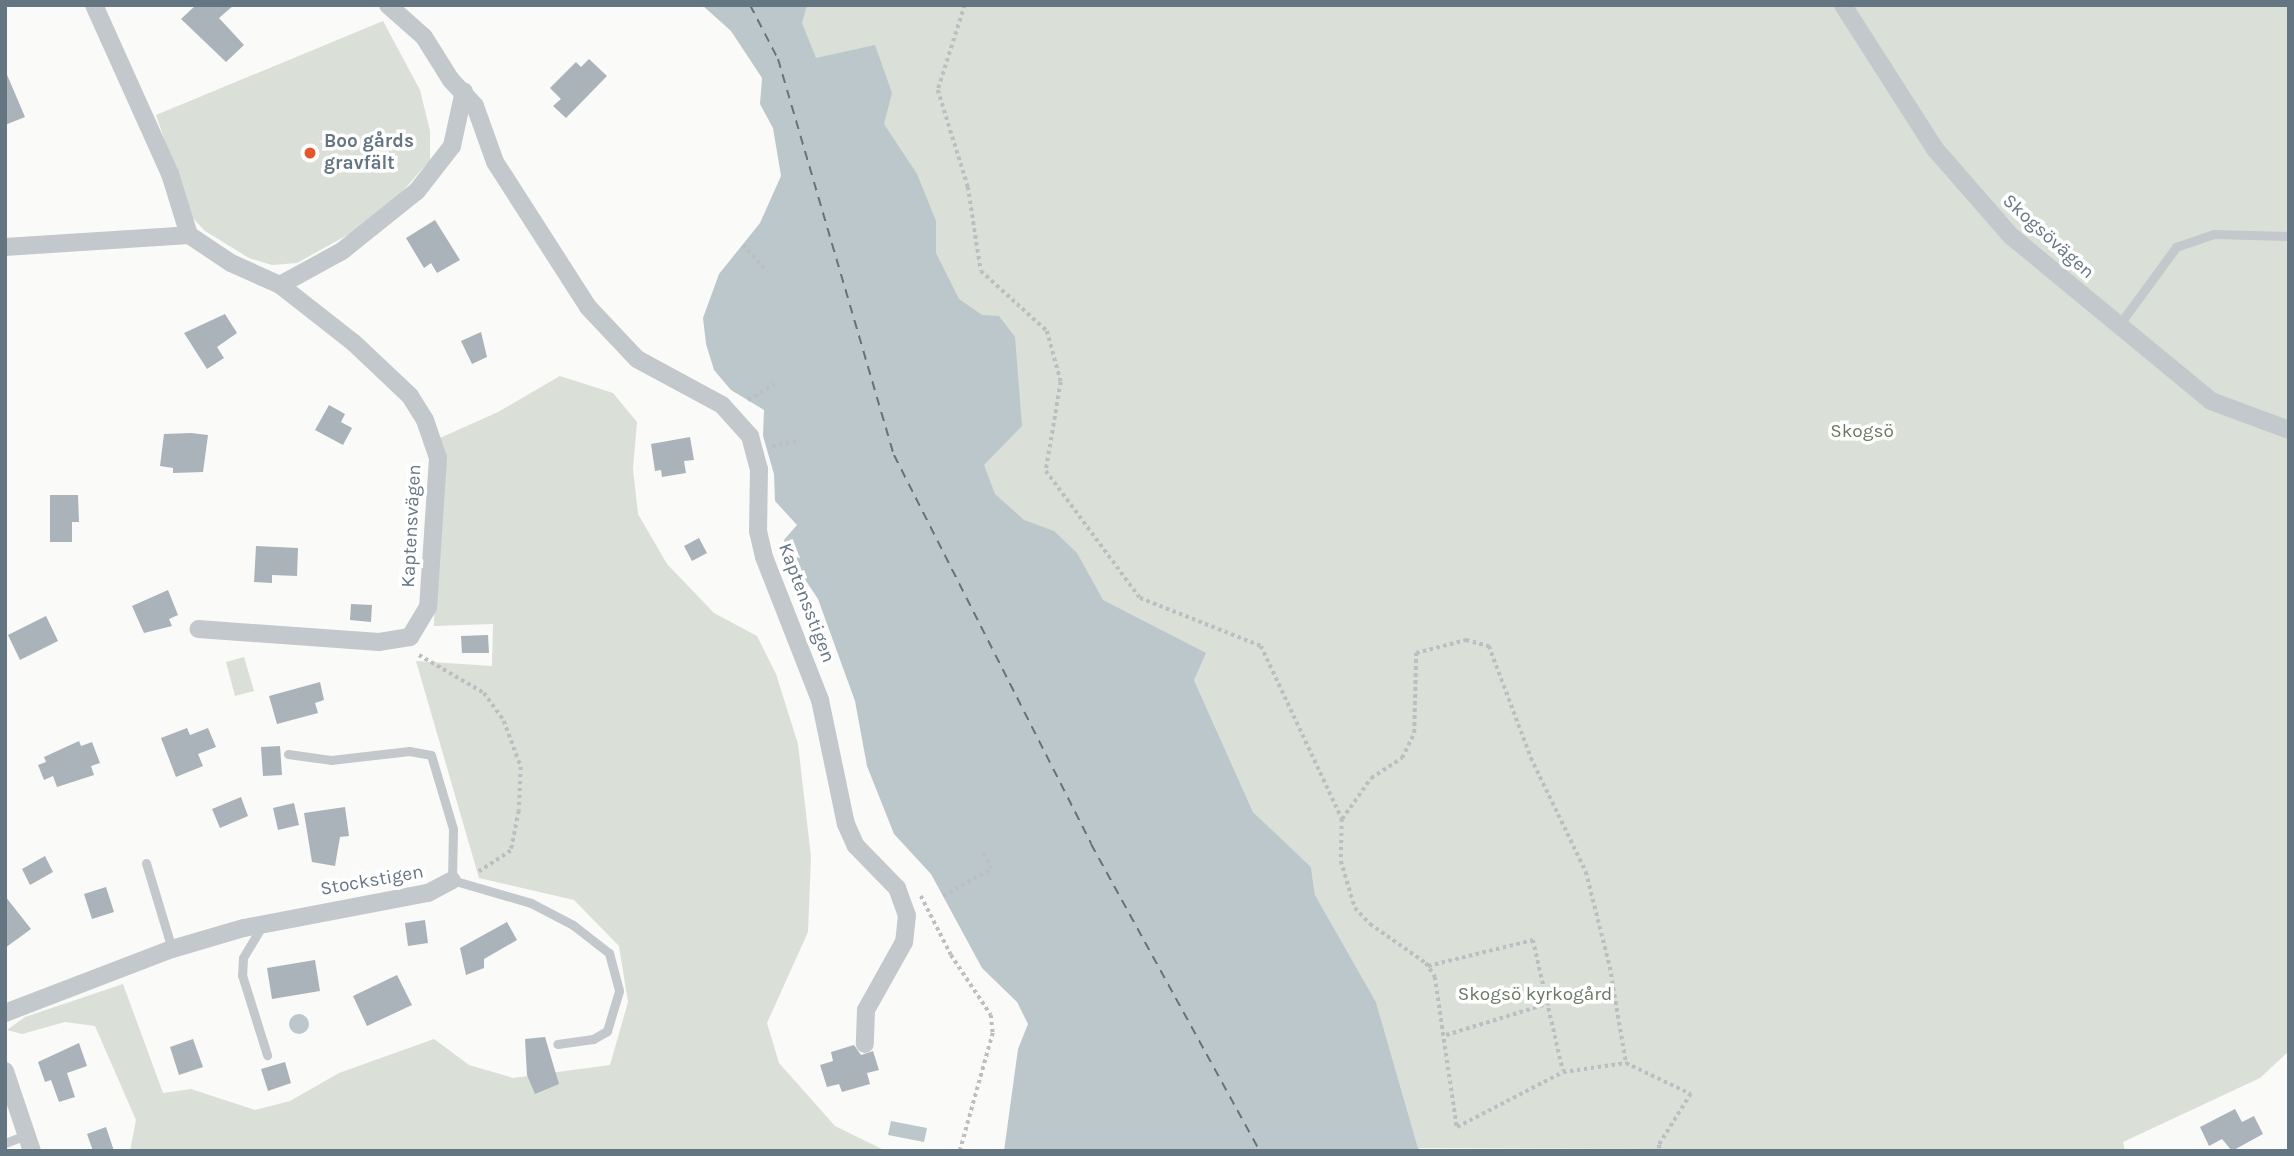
<!DOCTYPE html>
<meta charset="utf-8">
<style>
body{margin:0}
#map{position:relative;width:2294px;height:1156px;overflow:hidden;background:#fafaf8;font-family:Karla,sans-serif}
div>[style]{position:absolute}
[style*='--x']{left:calc(var(--x)*1px);top:calc(var(--y)*1px);width:calc(var(--w)*1px);rotate:calc(var(--a)*1deg)}
.green>*{inset:0;background:#dadfd7}
.water>*{inset:0;background:#bbc7cb}
.round{border-radius:50%}
.ferry>*{height:2px;margin-top:-1px;transform-origin:0;background:repeating-linear-gradient(90deg,#60757c 0 9px,transparent 0 16px)}
.building>*{inset:0;background:#aab3b9}
.path>*{height:3.5px;margin-top:-1.75px;transform-origin:0;background:repeating-linear-gradient(90deg,#bbbfc2 0 3.5px,transparent 0 7px)}
.service>*{height:9px;margin:-4.5px;padding:0 4.5px;transform-origin:4.5px;border-radius:4.5px;background:#c3c8cc}
.minor>*{height:18px;margin:-9px;padding:0 9px;transform-origin:9px;border-radius:9px;background:#c3c8cc}
.dots>*{width:19px;height:19px;translate:-50% -50%;box-sizing:border-box;border:4px solid #fff;border-radius:50%}
span{translate:-50% -50%;white-space:nowrap;text-align:center;line-height:1.15;-webkit-text-stroke:7px #fff;paint-order:stroke}
.poi-label{font-size:19px;color:#657683;font-weight:700}
.left{translate:0 -50%;text-align:left}
.street-label{font-size:19px;color:#657683}
.park-label{font-size:19px;color:#687a64}
.frame{position:absolute;inset:0;border:7px solid #657683;pointer-events:none}
</style>
<div id="map">
<div class="green">
<div style="clip-path:polygon(751px 5px,2289px 5px,2289px 1051px,2260px 1078px,2123px 1142px,2125px 1151px,1418px 1148px,1376px 1002px,1315px 895px,1311px 867px,1253px 812px,1194px 680px,1049px 760px)"></div>
<div style="clip-path:polygon(383px 21px,420px 90px,430px 131px,430px 160px,402px 192px,351px 233px,297px 263px,272px 265px,249px 258px,205px 231px,190px 215px,156px 115px)"></div>
<div style="clip-path:polygon(560px 376px,613px 393px,637px 422px,633px 469px,638px 514px,667px 564px,714px 613px,757px 636px,776px 674px,798px 744px,811px 857px,808px 932px,767px 1023px,779px 1063px,835px 1126px,886px 1151px,130px 1151px,136px 1120px,95px 1026px,65px 1022px,22px 1034px,7px 1030px,25px 1017px,123px 984px,163px 1093px,191px 1089px,255px 1110px,290px 1101px,339px 1073px,434px 1039px,469px 1065px,513px 1078px,610px 1065px,628px 1002px,619px 946px,574px 900px,479px 878px,416px 661px,492px 666px,493px 624px,434px 626px,440px 438px,498px 412px)"></div>
<div style="clip-path:polygon(244px 657px,254px 691px,235px 696px,226px 662px)"></div>
</div>
<div class="water">
<div style="clip-path:polygon(702px 5px,807px 5px,802px 23px,816px 58px,875px 45px,892px 93px,884px 124px,917px 174px,936px 221px,936px 253px,959px 299px,982px 315px,999px 316px,1015px 337px,1022px 426px,984px 465px,995px 494px,1024px 520px,1054px 531px,1077px 553px,1103px 600px,1206px 653px,1194px 680px,1253px 812px,1311px 867px,1315px 895px,1376px 1002px,1418px 1148px,1424px 1151px,1004px 1151px,1018px 1049px,1028px 1024px,1017px 1002px,982px 968px,931px 874px,894px 834px,867px 766px,855px 701px,818px 599px,787px 552px,784px 540px,797px 525px,775px 501px,774px 474px,763px 436px,764px 410px,731px 390px,714px 370px,706px 344px,703px 318px,719px 274px,760px 223px,781px 176px,773px 128px,760px 104px,762px 78px,731px 31px)"></div>
<div class="round" style="left:289px;top:1014px;width:20px;height:20px"></div>
<div style="clip-path:polygon(891px 1121px,927px 1128px,924px 1142px,888px 1135px)"></div>
</div>
<div class="ferry">
<div style="--x:750;--y:5;--w:61;--a:62.6"></div>
<div style="--x:778;--y:59;--w:413;--a:73.7"></div>
<div style="--x:894;--y:455;--w:436;--a:63.1"></div>
<div style="--x:1091;--y:844;--w:350;--a:61.2"></div>
</div>
<div class="building">
<div style="clip-path:polygon(196px 5px,234px 5px,219px 18px,244px 45px,226px 62px,181px 19px)"></div>
<div style="clip-path:polygon(589px 59px,607px 76px,566px 118px,553px 106px,561px 99px,550px 88px,576px 62px,581px 67px)"></div>
<div style="clip-path:polygon(5px 70px,25px 117px,5px 125px)"></div>
<div style="clip-path:polygon(435px 220px,460px 260px,437px 273px,431px 263px,424px 268px,406px 238px)"></div>
<div style="clip-path:polygon(225px 314px,237px 333px,217px 347px,224px 358px,207px 369px,184px 333px)"></div>
<div style="clip-path:polygon(481px 332px,487px 357px,472px 364px,461px 341px)"></div>
<div style="clip-path:polygon(329px 405px,345px 414px,341px 422px,352px 428px,343px 445px,315px 430px)"></div>
<div style="clip-path:polygon(191px 433px,208px 435px,203px 472px,173px 473px,173px 468px,160px 466px,164px 434px)"></div>
<div style="clip-path:polygon(690px 437px,694px 460px,684px 461px,686px 473px,662px 477px,661px 470px,655px 471px,651px 444px)"></div>
<div style="clip-path:polygon(50px 495px,78px 495px,79px 522px,72px 522px,72px 542px,50px 542px)"></div>
<div style="clip-path:polygon(699px 538px,707px 553px,692px 561px,684px 546px)"></div>
<div style="clip-path:polygon(256px 546px,298px 548px,297px 576px,272px 575px,272px 583px,254px 582px)"></div>
<div style="clip-path:polygon(168px 590px,178px 615px,169px 619px,172px 626px,144px 633px,132px 606px)"></div>
<div style="clip-path:polygon(351px 604px,372px 605px,371px 622px,350px 620px)"></div>
<div style="clip-path:polygon(46px 616px,58px 641px,20px 660px,8px 635px)"></div>
<div style="clip-path:polygon(488px 635px,489px 653px,462px 653px,461px 636px)"></div>
<div style="clip-path:polygon(320px 682px,324px 700px,315px 703px,318px 713px,277px 724px,269px 696px)"></div>
<div style="clip-path:polygon(187px 728px,190px 735px,208px 728px,216px 747px,198px 754px,203px 766px,176px 777px,161px 738px)"></div>
<div style="clip-path:polygon(79px 741px,81px 746px,92px 742px,100px 763px,91px 766px,94px 775px,57px 787px,53px 776px,44px 780px,38px 765px,46px 762px,44px 757px)"></div>
<div style="clip-path:polygon(280px 746px,282px 775px,263px 776px,261px 747px)"></div>
<div style="clip-path:polygon(241px 797px,248px 816px,220px 828px,212px 809px)"></div>
<div style="clip-path:polygon(294px 803px,299px 825px,278px 830px,273px 808px)"></div>
<div style="clip-path:polygon(345px 807px,349px 836px,340px 837px,335px 866px,312px 862px,304px 813px)"></div>
<div style="clip-path:polygon(45px 856px,53px 872px,30px 885px,22px 869px)"></div>
<div style="clip-path:polygon(106px 887px,114px 912px,92px 919px,84px 894px)"></div>
<div style="clip-path:polygon(5px 896px,31px 929px,5px 948px)"></div>
<div style="clip-path:polygon(425px 920px,428px 943px,408px 946px,405px 923px)"></div>
<div style="clip-path:polygon(507px 922px,517px 940px,484px 959px,484px 968px,466px 975px,460px 948px)"></div>
<div style="clip-path:polygon(315px 960px,320px 991px,272px 999px,267px 968px)"></div>
<div style="clip-path:polygon(397px 975px,412px 1005px,367px 1026px,353px 996px)"></div>
<div style="clip-path:polygon(545px 1037px,559px 1084px,535px 1094px,527px 1075px,525px 1039px)"></div>
<div style="clip-path:polygon(193px 1039px,203px 1067px,179px 1075px,170px 1047px)"></div>
<div style="clip-path:polygon(79px 1043px,87px 1066px,67px 1073px,75px 1097px,59px 1102px,51px 1080px,45px 1082px,38px 1062px)"></div>
<div style="clip-path:polygon(854px 1045px,861px 1055px,873px 1051px,879px 1070px,867px 1073px,870px 1084px,842px 1092px,839px 1084px,827px 1087px,820px 1065px,833px 1061px,831px 1052px)"></div>
<div style="clip-path:polygon(285px 1062px,291px 1083px,268px 1091px,261px 1069px)"></div>
<div style="clip-path:polygon(2235px 1109px,2242px 1122px,2254px 1116px,2263px 1134px,2232px 1151px,2222px 1139px,2209px 1146px,2200px 1127px)"></div>
<div style="clip-path:polygon(106px 1127px,114px 1151px,93px 1151px,87px 1134px)"></div>
</div>
<div class="path">
<div style="--x:965;--y:5;--w:89;--a:107.6"></div>
<div style="--x:938;--y:90;--w:102;--a:72.8"></div>
<div style="--x:968;--y:187;--w:85;--a:81.2"></div>
<div style="--x:981;--y:271;--w:89;--a:42.3"></div>
<div style="--x:1047;--y:331;--w:53;--a:74.6"></div>
<div style="--x:1061;--y:382;--w:90;--a:99.6"></div>
<div style="--x:1046;--y:471;--w:158;--a:53.5"></div>
<div style="--x:1140;--y:598;--w:130;--a:21.6"></div>
<div style="--x:1261;--y:646;--w:191;--a:64.9"></div>
<div style="--x:1342;--y:819;--w:50;--a:-54.7"></div>
<div style="--x:1371;--y:778;--w:37;--a:-33"></div>
<div style="--x:1402;--y:758;--w:28;--a:-64"></div>
<div style="--x:1414;--y:733;--w:80;--a:-88.6"></div>
<div style="--x:1416;--y:653;--w:52;--a:-14.6"></div>
<div style="--x:1466;--y:640;--w:24;--a:15"></div>
<div style="--x:1489;--y:646;--w:120;--a:69.4"></div>
<div style="--x:1531;--y:758;--w:127;--a:64.2"></div>
<div style="--x:1586;--y:872;--w:98;--a:75.8"></div>
<div style="--x:1610;--y:967;--w:97;--a:80.5"></div>
<div style="--x:1626;--y:1063;--w:72;--a:25.5"></div>
<div style="--x:1691;--y:1094;--w:60;--a:122.1"></div>
<div style="--x:1659;--y:1145;--w:6;--a:81"></div>
<div style="--x:743;--y:245;--w:36;--a:48"></div>
<div style="--x:748;--y:400;--w:31;--a:-31"></div>
<div style="--x:772;--y:446;--w:26;--a:-11"></div>
<div style="--x:419;--y:655;--w:75;--a:30.3"></div>
<div style="--x:484;--y:693;--w:34;--a:54"></div>
<div style="--x:504;--y:721;--w:49;--a:69.7"></div>
<div style="--x:521;--y:767;--w:44;--a:92.6"></div>
<div style="--x:519;--y:811;--w:41;--a:101.3"></div>
<div style="--x:511;--y:851;--w:38;--a:147"></div>
<div style="--x:1342;--y:819;--w:42;--a:91.4"></div>
<div style="--x:1341;--y:861;--w:49;--a:73.4"></div>
<div style="--x:1355;--y:908;--w:22;--a:47"></div>
<div style="--x:1370;--y:924;--w:68;--a:34.9"></div>
<div style="--x:1426;--y:963;--w:17;--a:57"></div>
<div style="--x:1435;--y:977;--w:152;--a:81.7"></div>
<div style="--x:1457;--y:1127;--w:119;--a:-27.4"></div>
<div style="--x:1563;--y:1072;--w:64;--a:-8.1"></div>
<div style="--x:921;--y:896;--w:66;--a:63"></div>
<div style="--x:951;--y:955;--w:72;--a:56.3"></div>
<div style="--x:991;--y:1015;--w:18;--a:84"></div>
<div style="--x:993;--y:1033;--w:123;--a:105.6"></div>
<div style="--x:943;--y:896;--w:55;--a:-29.4"></div>
<div style="--x:991;--y:869;--w:17;--a:-115"></div>
<div style="--x:1428;--y:966;--w:108;--a:-13.9"></div>
<div style="--x:1533;--y:940;--w:134;--a:77.1"></div>
<div style="--x:1446;--y:1035;--w:109;--a:-17.1"></div>
</div>
<div class="service">
<div style="--x:2119;--y:325;--w:97;--a:-53.8"></div>
<div style="--x:2176;--y:247;--w:39;--a:-19"></div>
<div style="--x:2213;--y:234;--w:76;--a:1.5"></div>
<div style="--x:288;--y:754;--w:43;--a:7.9"></div>
<div style="--x:331;--y:760;--w:79;--a:-6.6"></div>
<div style="--x:409;--y:751;--w:22;--a:10"></div>
<div style="--x:431;--y:755;--w:77;--a:73.4"></div>
<div style="--x:453;--y:829;--w:51;--a:91.1"></div>
<div style="--x:452;--y:880;--w:82;--a:16.2"></div>
<div style="--x:531;--y:903;--w:47;--a:27.6"></div>
<div style="--x:573;--y:925;--w:46;--a:37.9"></div>
<div style="--x:609;--y:953;--w:39;--a:75"></div>
<div style="--x:619;--y:991;--w:42;--a:106.7"></div>
<div style="--x:607;--y:1031;--w:16;--a:150"></div>
<div style="--x:593;--y:1039;--w:36;--a:172"></div>
<div style="--x:146;--y:863;--w:90;--a:73.2"></div>
<div style="--x:262;--y:926;--w:37;--a:121"></div>
<div style="--x:243;--y:958;--w:17;--a:93"></div>
<div style="--x:242;--y:975;--w:84;--a:72.6"></div>
<div style="--x:5;--y:1143;--w:25;--a:-21"></div>
</div>
<div class="minor">
<div style="--x:388;--y:5;--w:48;--a:41.6"></div>
<div style="--x:424;--y:37;--w:51;--a:57.9"></div>
<div style="--x:451;--y:80;--w:35;--a:47"></div>
<div style="--x:475;--y:106;--w:59;--a:70.3"></div>
<div style="--x:495;--y:162;--w:172;--a:57.3"></div>
<div style="--x:588;--y:307;--w:71;--a:46.7"></div>
<div style="--x:637;--y:359;--w:97;--a:28.4"></div>
<div style="--x:722;--y:405;--w:42;--a:47.9"></div>
<div style="--x:750;--y:436;--w:34;--a:75"></div>
<div style="--x:759;--y:469;--w:62;--a:90.9"></div>
<div style="--x:758;--y:531;--w:27;--a:77"></div>
<div style="--x:764;--y:557;--w:154;--a:68.6"></div>
<div style="--x:820;--y:700;--w:127;--a:78.2"></div>
<div style="--x:846;--y:824;--w:24;--a:66"></div>
<div style="--x:856;--y:846;--w:59;--a:45.7"></div>
<div style="--x:897;--y:888;--w:29;--a:70"></div>
<div style="--x:907;--y:915;--w:27;--a:96"></div>
<div style="--x:904;--y:942;--w:78;--a:119.2"></div>
<div style="--x:866;--y:1010;--w:34;--a:92"></div>
<div style="--x:1843;--y:5;--w:171;--a:57.4"></div>
<div style="--x:1935;--y:149;--w:116;--a:48.9"></div>
<div style="--x:2011;--y:236;--w:259;--a:39.5"></div>
<div style="--x:2211;--y:401;--w:83;--a:20.4"></div>
<div style="--x:189;--y:235;--w:50;--a:33.7"></div>
<div style="--x:231;--y:263;--w:54;--a:24.2"></div>
<div style="--x:280;--y:285;--w:94;--a:38.1"></div>
<div style="--x:354;--y:343;--w:77;--a:43.4"></div>
<div style="--x:410;--y:396;--w:28;--a:58"></div>
<div style="--x:425;--y:420;--w:40;--a:71.1"></div>
<div style="--x:438;--y:458;--w:149;--a:93.8"></div>
<div style="--x:428;--y:607;--w:35;--a:121"></div>
<div style="--x:410;--y:637;--w:31;--a:171"></div>
<div style="--x:379;--y:642;--w:181;--a:-175.9"></div>
<div style="--x:5;--y:247;--w:184;--a:-3.7"></div>
<div style="--x:189;--y:235;--w:64;--a:-107.3"></div>
<div style="--x:170;--y:174;--w:185;--a:-114.2"></div>
<div style="--x:280;--y:285;--w:71;--a:-28.7"></div>
<div style="--x:342;--y:251;--w:96;--a:-38.7"></div>
<div style="--x:417;--y:191;--w:57;--a:-52.1"></div>
<div style="--x:452;--y:146;--w:56;--a:-77.7"></div>
<div style="--x:5;--y:1013;--w:179;--a:-21"></div>
<div style="--x:172;--y:949;--w:75;--a:-16.3"></div>
<div style="--x:244;--y:928;--w:187;--a:-10.8"></div>
<div style="--x:428;--y:893;--w:27;--a:-28"></div>
<div style="--x:5;--y:1071;--w:84;--a:71.4"></div>
</div>
<div class="dots">
<div style="left:310px;top:153px;background:#e4572e"></div>
</div>
<div class="poi-label">
<span class="left" style="left:324px;top:153px">Boo gårds<br>gravfält</span>
</div>
<div class="street-label">
<span style="left:2048px;top:237px;rotate:42deg">Skogsövägen</span>
<span style="left:412px;top:526px;rotate:-87deg">Kaptensvägen</span>
<span style="left:806px;top:603px;rotate:69deg">Kaptensstigen</span>
<span style="left:372px;top:881px;rotate:-10deg">Stockstigen</span>
</div>
<div class="park-label">
<span style="left:1862px;top:432px">Skogsö</span>
<span style="left:1535px;top:995px">Skogsö kyrkogård</span>
</div>
<div class="frame"></div>
</div>
